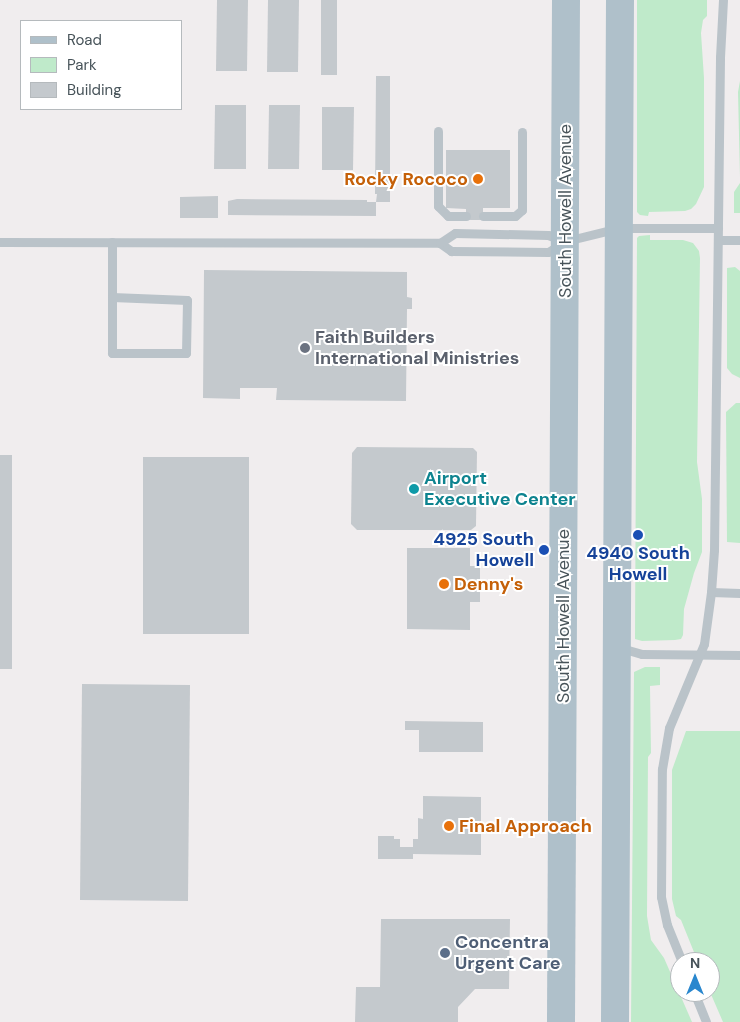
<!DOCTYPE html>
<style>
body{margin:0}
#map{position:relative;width:740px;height:1022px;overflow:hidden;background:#f0edee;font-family:"DM Sans",sans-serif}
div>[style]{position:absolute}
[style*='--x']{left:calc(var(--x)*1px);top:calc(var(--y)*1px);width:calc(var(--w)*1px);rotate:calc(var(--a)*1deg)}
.green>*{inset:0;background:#bfeaca}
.building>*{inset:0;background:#c4c9cd}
.service>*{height:9px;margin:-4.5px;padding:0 4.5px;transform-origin:4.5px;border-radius:4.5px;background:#bac3c9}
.primary>*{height:28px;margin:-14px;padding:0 14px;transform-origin:14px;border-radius:14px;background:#afc0ca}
.dots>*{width:14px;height:14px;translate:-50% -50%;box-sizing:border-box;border:2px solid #fff;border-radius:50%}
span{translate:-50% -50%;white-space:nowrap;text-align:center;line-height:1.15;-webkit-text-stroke:4px #fff;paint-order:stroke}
.food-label{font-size:18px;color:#c56008;font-weight:700}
.right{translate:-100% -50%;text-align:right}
.left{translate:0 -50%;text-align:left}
.street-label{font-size:18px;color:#475359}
.worship-label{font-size:18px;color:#5b616d;font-weight:700}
.culture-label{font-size:18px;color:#0d838f;font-weight:700}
.transit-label{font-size:18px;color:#164399;font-weight:700}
.service-label{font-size:18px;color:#4e5e75;font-weight:700}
.legend{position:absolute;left:20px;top:20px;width:162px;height:90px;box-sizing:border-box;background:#fff;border:1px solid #b5babd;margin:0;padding:6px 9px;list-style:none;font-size:15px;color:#475359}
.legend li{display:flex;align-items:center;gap:10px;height:25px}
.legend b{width:25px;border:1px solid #b5babd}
.north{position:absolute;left:670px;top:952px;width:50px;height:50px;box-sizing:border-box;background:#fff;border:1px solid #b5babd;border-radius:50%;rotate:0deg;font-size:14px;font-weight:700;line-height:20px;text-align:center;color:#475359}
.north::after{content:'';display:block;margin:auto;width:18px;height:22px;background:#2987ce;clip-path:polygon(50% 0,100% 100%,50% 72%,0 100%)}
</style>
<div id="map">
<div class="green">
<div style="clip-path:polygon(637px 0,707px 0,707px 16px,703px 20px,701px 33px,704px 78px,704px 187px,696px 204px,691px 209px,685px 211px,649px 212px,648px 216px,640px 215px,637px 212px)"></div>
<div style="clip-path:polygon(740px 81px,740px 178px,738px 92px)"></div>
<div style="clip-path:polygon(740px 183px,740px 213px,734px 213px,734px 192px)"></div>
<div style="clip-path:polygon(650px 235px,650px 240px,683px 240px,693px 243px,699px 251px,700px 258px,697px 462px,702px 499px,702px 552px,694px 573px,684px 609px,683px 635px,681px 639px,675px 640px,642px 641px,635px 639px,637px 238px,639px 236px)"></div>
<div style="clip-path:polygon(735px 267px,740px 271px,740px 378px,732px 374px,727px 368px,727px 268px)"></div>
<div style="clip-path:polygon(736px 403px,740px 403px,740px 543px,727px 542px,726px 412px)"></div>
<div style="clip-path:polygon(645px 667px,660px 667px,660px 685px,650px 686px,651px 753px,648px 757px,647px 916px,651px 940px,664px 958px,692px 1022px,631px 1022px,634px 672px)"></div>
<div style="clip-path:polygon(686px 731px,740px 731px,740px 1022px,723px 1022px,710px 992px,710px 962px,698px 962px,681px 920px,676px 916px,672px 899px,672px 770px)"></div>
</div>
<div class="building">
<div style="clip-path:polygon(217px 0,248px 0,247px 71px,216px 71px)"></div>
<div style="clip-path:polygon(268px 0,299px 0,298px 72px,267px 72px)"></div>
<div style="clip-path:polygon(321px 0,337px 0,337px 75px,321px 75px)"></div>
<div style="clip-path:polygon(376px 76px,390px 76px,390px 202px,376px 202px,377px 194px,375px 194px)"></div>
<div style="clip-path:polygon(215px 105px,246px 105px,246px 169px,214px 169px)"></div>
<div style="clip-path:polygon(269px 105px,300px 105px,299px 169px,268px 169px)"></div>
<div style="clip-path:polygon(322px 107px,354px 107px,353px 170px,322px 170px)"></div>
<div style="clip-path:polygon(446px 150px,510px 150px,510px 208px,483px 208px,483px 220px,466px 220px,466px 209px,446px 208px)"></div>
<div style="clip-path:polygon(218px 196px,218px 218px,180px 218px,180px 197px)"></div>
<div style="clip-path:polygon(237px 199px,367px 200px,367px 202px,376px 202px,376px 216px,228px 215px,228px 201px)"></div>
<div style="clip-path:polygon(204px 270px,407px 272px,407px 297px,412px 298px,412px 309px,407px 309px,406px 401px,276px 400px,277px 388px,240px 388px,240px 399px,203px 398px)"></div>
<div style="clip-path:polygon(357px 447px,473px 448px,477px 452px,476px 526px,471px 530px,357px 530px,351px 524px,352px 453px)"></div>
<div style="clip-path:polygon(0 455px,12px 455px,12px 669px,0 669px)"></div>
<div style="clip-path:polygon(143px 457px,249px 457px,249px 634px,143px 634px)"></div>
<div style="clip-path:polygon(407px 548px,470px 548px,470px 566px,480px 566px,480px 602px,470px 602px,470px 630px,407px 629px)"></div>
<div style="clip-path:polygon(82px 684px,190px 685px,188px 901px,80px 900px)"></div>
<div style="clip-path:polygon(405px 721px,483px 722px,483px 752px,419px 752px,419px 730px,405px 730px)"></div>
<div style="clip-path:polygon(423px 796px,481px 797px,481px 855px,413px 854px,413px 859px,378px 859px,378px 836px,394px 836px,394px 839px,400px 839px,400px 847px,413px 847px,413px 839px,418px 839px,418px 818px,423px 819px)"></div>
<div style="clip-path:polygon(381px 919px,510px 919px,509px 989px,475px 989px,458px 1007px,458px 1022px,355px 1022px,356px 987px,380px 987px)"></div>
</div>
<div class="service">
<div style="--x:438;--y:131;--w:75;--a:90"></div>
<div style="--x:438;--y:206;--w:14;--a:45"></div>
<div style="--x:448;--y:216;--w:18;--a:0"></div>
<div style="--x:483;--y:216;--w:32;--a:0"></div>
<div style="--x:515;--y:216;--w:9;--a:-41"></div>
<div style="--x:522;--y:210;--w:78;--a:-90"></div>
<div style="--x:718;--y:240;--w:22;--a:0"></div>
<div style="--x:0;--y:242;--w:440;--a:0.1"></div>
<div style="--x:440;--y:243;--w:14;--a:36"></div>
<div style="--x:451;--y:251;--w:97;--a:0.6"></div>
<div style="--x:548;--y:252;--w:21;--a:-31"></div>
<div style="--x:566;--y:241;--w:55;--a:-13.8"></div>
<div style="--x:619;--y:228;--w:99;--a:0"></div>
<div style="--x:112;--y:242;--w:111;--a:90"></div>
<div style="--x:112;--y:353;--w:74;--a:0"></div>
<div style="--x:186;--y:353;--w:53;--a:-88.9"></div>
<div style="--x:187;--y:300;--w:75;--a:-177.7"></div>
<div style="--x:440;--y:243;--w:18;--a:-34"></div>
<div style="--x:455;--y:233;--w:93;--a:1.2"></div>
<div style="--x:548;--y:235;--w:14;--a:21"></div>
<div style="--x:711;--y:592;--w:29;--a:2"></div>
<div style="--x:621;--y:648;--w:22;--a:16"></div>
<div style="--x:642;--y:654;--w:98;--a:0.6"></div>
<div style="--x:682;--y:962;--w:40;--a:-112"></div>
<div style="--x:667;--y:925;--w:29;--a:-102"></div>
<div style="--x:661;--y:897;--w:128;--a:-89.6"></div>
<div style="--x:662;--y:769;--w:42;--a:-80.3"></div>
<div style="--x:669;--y:728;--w:91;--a:-67.4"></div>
<div style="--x:704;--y:644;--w:52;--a:-82.3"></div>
<div style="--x:711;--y:592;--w:42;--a:-85.9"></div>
<div style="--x:714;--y:550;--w:493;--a:-89.3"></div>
<div style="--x:720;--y:57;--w:57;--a:-87"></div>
<div style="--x:694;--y:992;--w:32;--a:68"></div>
</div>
<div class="primary">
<div style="--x:561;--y:1022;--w:1022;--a:-89.72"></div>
<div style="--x:615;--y:1022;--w:1022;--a:-89.72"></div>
</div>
<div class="dots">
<div style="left:478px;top:179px;background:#e8710a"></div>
<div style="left:305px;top:348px;background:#6b7280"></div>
<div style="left:414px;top:489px;background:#0f9aa8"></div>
<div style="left:638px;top:535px;background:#1a4fb4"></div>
<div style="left:544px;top:550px;background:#1a4fb4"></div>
<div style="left:444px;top:584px;background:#e8710a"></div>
<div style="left:449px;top:826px;background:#e8710a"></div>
<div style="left:445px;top:953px;background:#5c6f8a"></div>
</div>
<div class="food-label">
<span class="right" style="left:468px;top:179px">Rocky Rococo</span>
<span class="left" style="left:454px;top:584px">Denny's</span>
<span class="left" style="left:459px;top:826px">Final Approach</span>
</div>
<div class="street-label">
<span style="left:565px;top:211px;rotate:-90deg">South Howell Avenue</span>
<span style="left:563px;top:616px;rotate:-90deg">South Howell Avenue</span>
</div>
<div class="worship-label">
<span class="left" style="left:315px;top:348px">Faith Builders<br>International Ministries</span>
</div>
<div class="culture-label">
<span class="left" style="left:424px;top:489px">Airport<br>Executive Center</span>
</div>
<div class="transit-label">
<span class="right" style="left:534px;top:550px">4925 South<br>Howell</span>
<span style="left:638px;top:564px">4940 South<br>Howell</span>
</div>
<div class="service-label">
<span class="left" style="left:455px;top:953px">Concentra<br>Urgent Care</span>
</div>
<ul class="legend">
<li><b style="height:6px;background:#afc0ca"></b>Road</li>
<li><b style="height:14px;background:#bfeaca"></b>Park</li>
<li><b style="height:14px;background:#c4c9cd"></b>Building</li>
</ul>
<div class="north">N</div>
</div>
